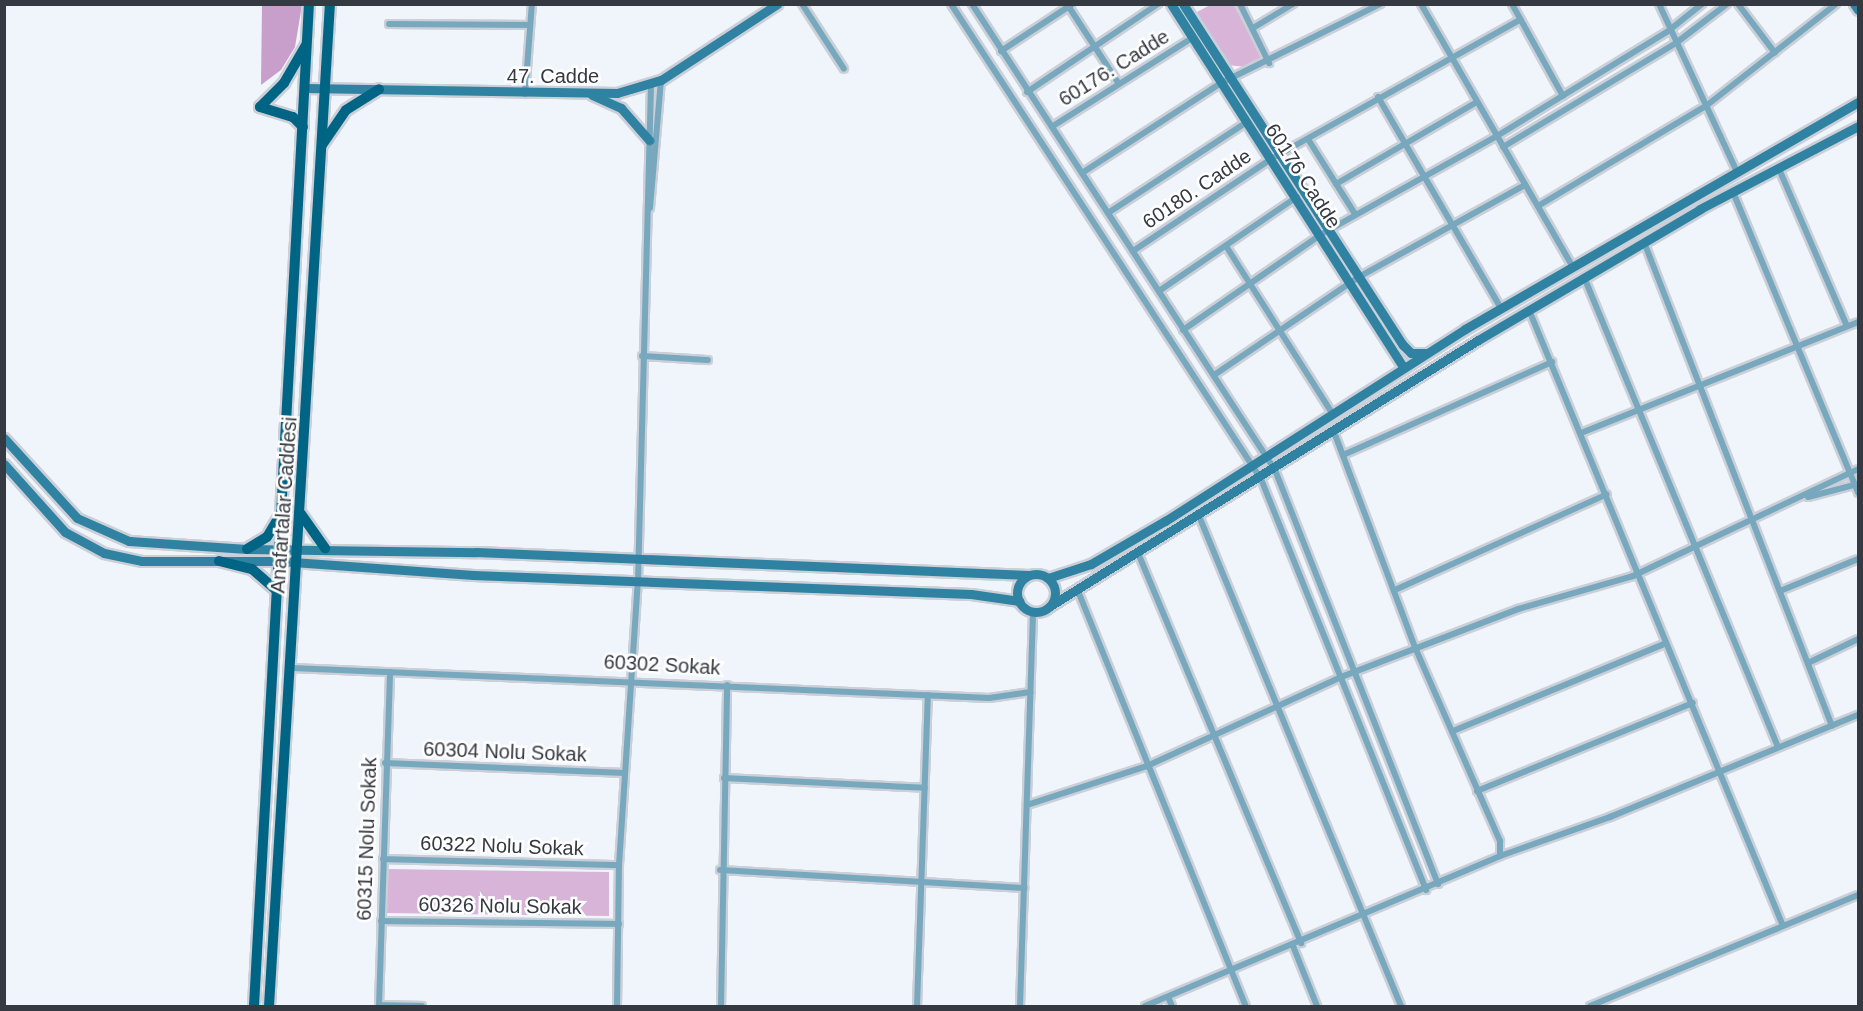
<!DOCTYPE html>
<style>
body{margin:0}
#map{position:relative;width:1863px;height:1011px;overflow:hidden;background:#f0f5fc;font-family:Helvetica,sans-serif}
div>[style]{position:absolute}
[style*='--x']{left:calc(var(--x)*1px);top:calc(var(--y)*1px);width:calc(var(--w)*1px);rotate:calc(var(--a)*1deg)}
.green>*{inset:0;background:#d7b4d8}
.forest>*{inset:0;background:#c89fca}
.roads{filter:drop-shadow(2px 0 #cbcfd7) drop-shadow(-2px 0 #cbcfd7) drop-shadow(0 2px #cbcfd7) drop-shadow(0 -2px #cbcfd7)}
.street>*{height:6px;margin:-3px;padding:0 3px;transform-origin:3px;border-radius:3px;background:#77a8be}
.secondary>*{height:9px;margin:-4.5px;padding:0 4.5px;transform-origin:4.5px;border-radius:4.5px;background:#2f82a2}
.secondary>.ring{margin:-4.5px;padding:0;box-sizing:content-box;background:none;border:9px solid #2f82a2;border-radius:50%}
.primary>*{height:10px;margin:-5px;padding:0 5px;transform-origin:5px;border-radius:5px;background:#006484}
span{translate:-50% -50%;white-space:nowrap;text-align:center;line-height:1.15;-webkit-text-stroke:5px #fff;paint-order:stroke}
.street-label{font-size:20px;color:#353941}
.frame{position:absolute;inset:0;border:6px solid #353941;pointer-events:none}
</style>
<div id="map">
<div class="green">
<div style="clip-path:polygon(1210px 5px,1234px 5px,1262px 58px,1246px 67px,1228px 65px,1197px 12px)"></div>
<div style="clip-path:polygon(385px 869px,609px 872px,609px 916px,385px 913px)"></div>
</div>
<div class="forest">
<div style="clip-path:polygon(262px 5px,302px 5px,295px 47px,281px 70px,261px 85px)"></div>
</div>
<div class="roads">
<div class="street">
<div style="--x:802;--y:4;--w:77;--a:57.1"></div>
<div style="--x:951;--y:4;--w:567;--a:56.87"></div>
<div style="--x:1261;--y:479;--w:443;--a:68.1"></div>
<div style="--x:972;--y:4;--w:556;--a:56.97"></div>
<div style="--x:1275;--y:470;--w:445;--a:68.5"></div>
<div style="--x:1067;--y:4;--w:95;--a:57"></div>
<div style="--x:1240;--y:4;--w:66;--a:63.8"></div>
<div style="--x:1421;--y:4;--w:304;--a:60"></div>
<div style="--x:1512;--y:4;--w:105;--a:61"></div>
<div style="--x:1659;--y:4;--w:185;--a:65.1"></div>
<div style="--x:1738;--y:4;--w:61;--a:52.9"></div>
<div style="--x:389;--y:24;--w:141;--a:0.4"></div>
<div style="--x:1253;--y:28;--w:47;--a:-31"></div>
<div style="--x:1001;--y:51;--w:84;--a:-33.3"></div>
<div style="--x:1027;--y:92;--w:158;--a:-33.9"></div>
<div style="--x:525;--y:94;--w:90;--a:-85.6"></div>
<div style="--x:1378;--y:97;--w:244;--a:59.8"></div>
<div style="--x:1053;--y:126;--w:165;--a:-32.3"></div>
<div style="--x:1308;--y:139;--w:89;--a:57.9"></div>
<div style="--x:1503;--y:147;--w:202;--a:-31"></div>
<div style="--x:1676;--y:43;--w:64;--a:-37.4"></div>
<div style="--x:1779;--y:169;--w:171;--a:66.6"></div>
<div style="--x:1082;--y:173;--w:166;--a:-32.9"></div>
<div style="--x:1221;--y:83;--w:178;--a:-26.4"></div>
<div style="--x:1336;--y:184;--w:163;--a:-30.2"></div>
<div style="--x:1733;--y:192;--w:326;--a:67.4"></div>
<div style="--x:1538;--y:206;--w:196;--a:-30.8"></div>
<div style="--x:1706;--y:106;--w:165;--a:-38.1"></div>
<div style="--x:650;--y:208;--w:128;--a:-85.1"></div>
<div style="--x:1108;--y:213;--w:166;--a:-33.2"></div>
<div style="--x:1644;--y:242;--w:519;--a:68.77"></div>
<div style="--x:1226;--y:246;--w:198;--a:57.6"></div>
<div style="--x:1133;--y:251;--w:166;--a:-33.7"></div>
<div style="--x:1271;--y:159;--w:285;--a:-29.2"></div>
<div style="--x:1584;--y:277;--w:508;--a:67.57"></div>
<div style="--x:1159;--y:291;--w:167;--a:-34.3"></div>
<div style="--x:1529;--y:310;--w:666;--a:67.59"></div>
<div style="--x:1183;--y:330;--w:167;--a:-34.7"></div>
<div style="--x:1320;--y:235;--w:203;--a:-29.2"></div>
<div style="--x:1497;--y:136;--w:199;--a:-31.5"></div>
<div style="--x:1667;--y:32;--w:45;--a:-38.7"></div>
<div style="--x:642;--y:356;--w:66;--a:3.5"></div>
<div style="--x:1214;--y:375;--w:175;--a:-34.1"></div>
<div style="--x:1359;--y:277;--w:190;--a:-29"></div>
<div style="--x:1581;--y:433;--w:298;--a:-21.8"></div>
<div style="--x:1343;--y:455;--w:229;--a:-24"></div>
<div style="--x:1808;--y:497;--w:52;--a:-14.6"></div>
<div style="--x:1199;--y:516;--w:530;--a:67.6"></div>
<div style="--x:1138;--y:553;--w:423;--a:67.3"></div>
<div style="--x:1397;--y:589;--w:230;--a:-24.3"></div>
<div style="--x:1078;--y:591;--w:448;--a:68"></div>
<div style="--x:1780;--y:591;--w:84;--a:-22.3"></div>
<div style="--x:1808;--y:663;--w:55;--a:-25.6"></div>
<div style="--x:292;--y:668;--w:698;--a:2.46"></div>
<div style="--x:989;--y:698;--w:42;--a:-8.1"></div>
<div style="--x:1453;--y:731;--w:230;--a:-22.4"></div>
<div style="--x:385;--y:763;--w:240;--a:2.4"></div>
<div style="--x:724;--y:778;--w:201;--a:2.8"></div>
<div style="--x:1477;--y:791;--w:233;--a:-22.2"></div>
<div style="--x:1027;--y:805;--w:126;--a:-18"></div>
<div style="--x:1147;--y:766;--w:213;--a:-24.6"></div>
<div style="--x:1341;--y:677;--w:190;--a:-21"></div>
<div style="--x:1518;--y:609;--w:120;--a:-16"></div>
<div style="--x:1633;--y:576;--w:249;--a:-25.4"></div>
<div style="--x:1500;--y:856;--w:117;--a:-19.5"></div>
<div style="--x:1610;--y:817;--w:268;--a:-22.4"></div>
<div style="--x:383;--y:859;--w:236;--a:1.5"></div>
<div style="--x:720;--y:870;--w:305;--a:3.4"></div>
<div style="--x:381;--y:921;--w:238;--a:0.7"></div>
<div style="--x:1293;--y:946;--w:65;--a:68.2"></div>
<div style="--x:1168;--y:997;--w:10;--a:66"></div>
<div style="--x:379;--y:1005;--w:43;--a:1.3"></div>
<div style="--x:379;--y:1006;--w:334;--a:-88.1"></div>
<div style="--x:617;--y:1006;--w:141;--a:-89.2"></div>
<div style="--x:619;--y:865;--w:284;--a:-86.2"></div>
<div style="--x:638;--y:582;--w:497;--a:-88.5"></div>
<div style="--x:721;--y:1006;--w:321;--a:-88.9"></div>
<div style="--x:917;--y:1006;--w:311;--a:-88"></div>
<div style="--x:1020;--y:1006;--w:394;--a:-88.1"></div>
<div style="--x:1145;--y:1006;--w:385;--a:-22.9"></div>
<div style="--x:1500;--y:856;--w:15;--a:-90"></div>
<div style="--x:1500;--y:841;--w:209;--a:-113.7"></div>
<div style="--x:1416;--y:650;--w:233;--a:-110.6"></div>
<div style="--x:1590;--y:1006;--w:290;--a:-22.5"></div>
</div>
<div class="secondary">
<div style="--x:1171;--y:4;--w:432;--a:57.4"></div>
<div style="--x:1183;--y:4;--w:406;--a:57.2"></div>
<div style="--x:1403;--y:345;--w:11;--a:45"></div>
<div style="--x:1411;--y:353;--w:14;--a:0"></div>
<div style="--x:1854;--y:4;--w:7;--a:56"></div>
<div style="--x:305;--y:88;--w:312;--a:0.9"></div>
<div style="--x:617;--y:93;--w:46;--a:-16.5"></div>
<div style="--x:661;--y:80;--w:139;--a:-33.2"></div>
<div style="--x:592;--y:95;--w:32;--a:24"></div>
<div style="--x:621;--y:108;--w:43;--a:48.8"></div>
<div style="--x:4;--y:438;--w:108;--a:47.6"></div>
<div style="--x:77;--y:518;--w:57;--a:23.9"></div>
<div style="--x:129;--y:541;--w:118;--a:3.9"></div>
<div style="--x:247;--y:549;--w:229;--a:0.8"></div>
<div style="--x:476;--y:552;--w:553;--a:2.38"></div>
<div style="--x:4;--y:464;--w:91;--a:48.1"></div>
<div style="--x:65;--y:532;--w:44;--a:28.3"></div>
<div style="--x:104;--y:553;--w:39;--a:12"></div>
<div style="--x:142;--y:561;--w:137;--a:0"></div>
<div style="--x:279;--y:561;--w:195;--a:4.1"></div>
<div style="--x:473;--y:575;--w:498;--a:2.2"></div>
<div style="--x:971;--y:594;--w:49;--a:8.3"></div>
<div class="ring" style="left:1017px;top:574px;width:29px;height:29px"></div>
<div style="--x:1048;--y:578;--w:45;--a:-18"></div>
<div style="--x:1091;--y:564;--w:86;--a:-30.2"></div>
<div style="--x:1165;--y:521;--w:356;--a:-32.6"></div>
<div style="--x:1465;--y:329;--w:454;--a:-30"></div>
<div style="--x:1050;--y:606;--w:504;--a:-31.86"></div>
<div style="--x:1478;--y:340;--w:258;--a:-30.5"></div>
<div style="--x:1700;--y:209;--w:178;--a:-27.7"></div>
</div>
<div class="primary">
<div style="--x:260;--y:107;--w:34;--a:-45"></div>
<div style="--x:284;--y:83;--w:44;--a:-59.9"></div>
<div style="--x:260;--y:107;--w:34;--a:17"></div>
<div style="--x:293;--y:117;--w:14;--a:45"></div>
<div style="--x:322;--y:145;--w:42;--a:-55.6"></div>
<div style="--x:346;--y:110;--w:39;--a:-32"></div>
<div style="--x:301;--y:514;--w:42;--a:54.8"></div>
<div style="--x:247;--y:549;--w:23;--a:-31"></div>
<div style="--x:267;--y:537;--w:23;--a:-59"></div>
<div style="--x:219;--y:561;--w:34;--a:14"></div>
<div style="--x:252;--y:569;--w:33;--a:41"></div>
<div style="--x:254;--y:1006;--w:1004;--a:-86.86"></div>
<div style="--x:269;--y:1006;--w:1004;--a:-86.52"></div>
</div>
</div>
<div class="street-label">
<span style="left:1114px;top:68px;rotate:-32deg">60176. Cadde</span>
<span style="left:553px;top:76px">47. Cadde</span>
<span style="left:1303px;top:176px;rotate:57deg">60176 Cadde</span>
<span style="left:1197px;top:189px;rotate:-34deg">60180. Cadde</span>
<span style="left:284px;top:505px;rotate:-86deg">Anafartalar Caddesi</span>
<span style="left:662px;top:665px;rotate:3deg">60302 Sokak</span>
<span style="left:505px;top:752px;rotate:2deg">60304 Nolu Sokak</span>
<span style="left:367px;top:839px;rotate:-88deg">60315 Nolu Sokak</span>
<span style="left:502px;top:846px;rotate:2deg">60322 Nolu Sokak</span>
<span style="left:500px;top:906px;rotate:1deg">60326 Nolu Sokak</span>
</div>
<div class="frame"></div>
</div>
